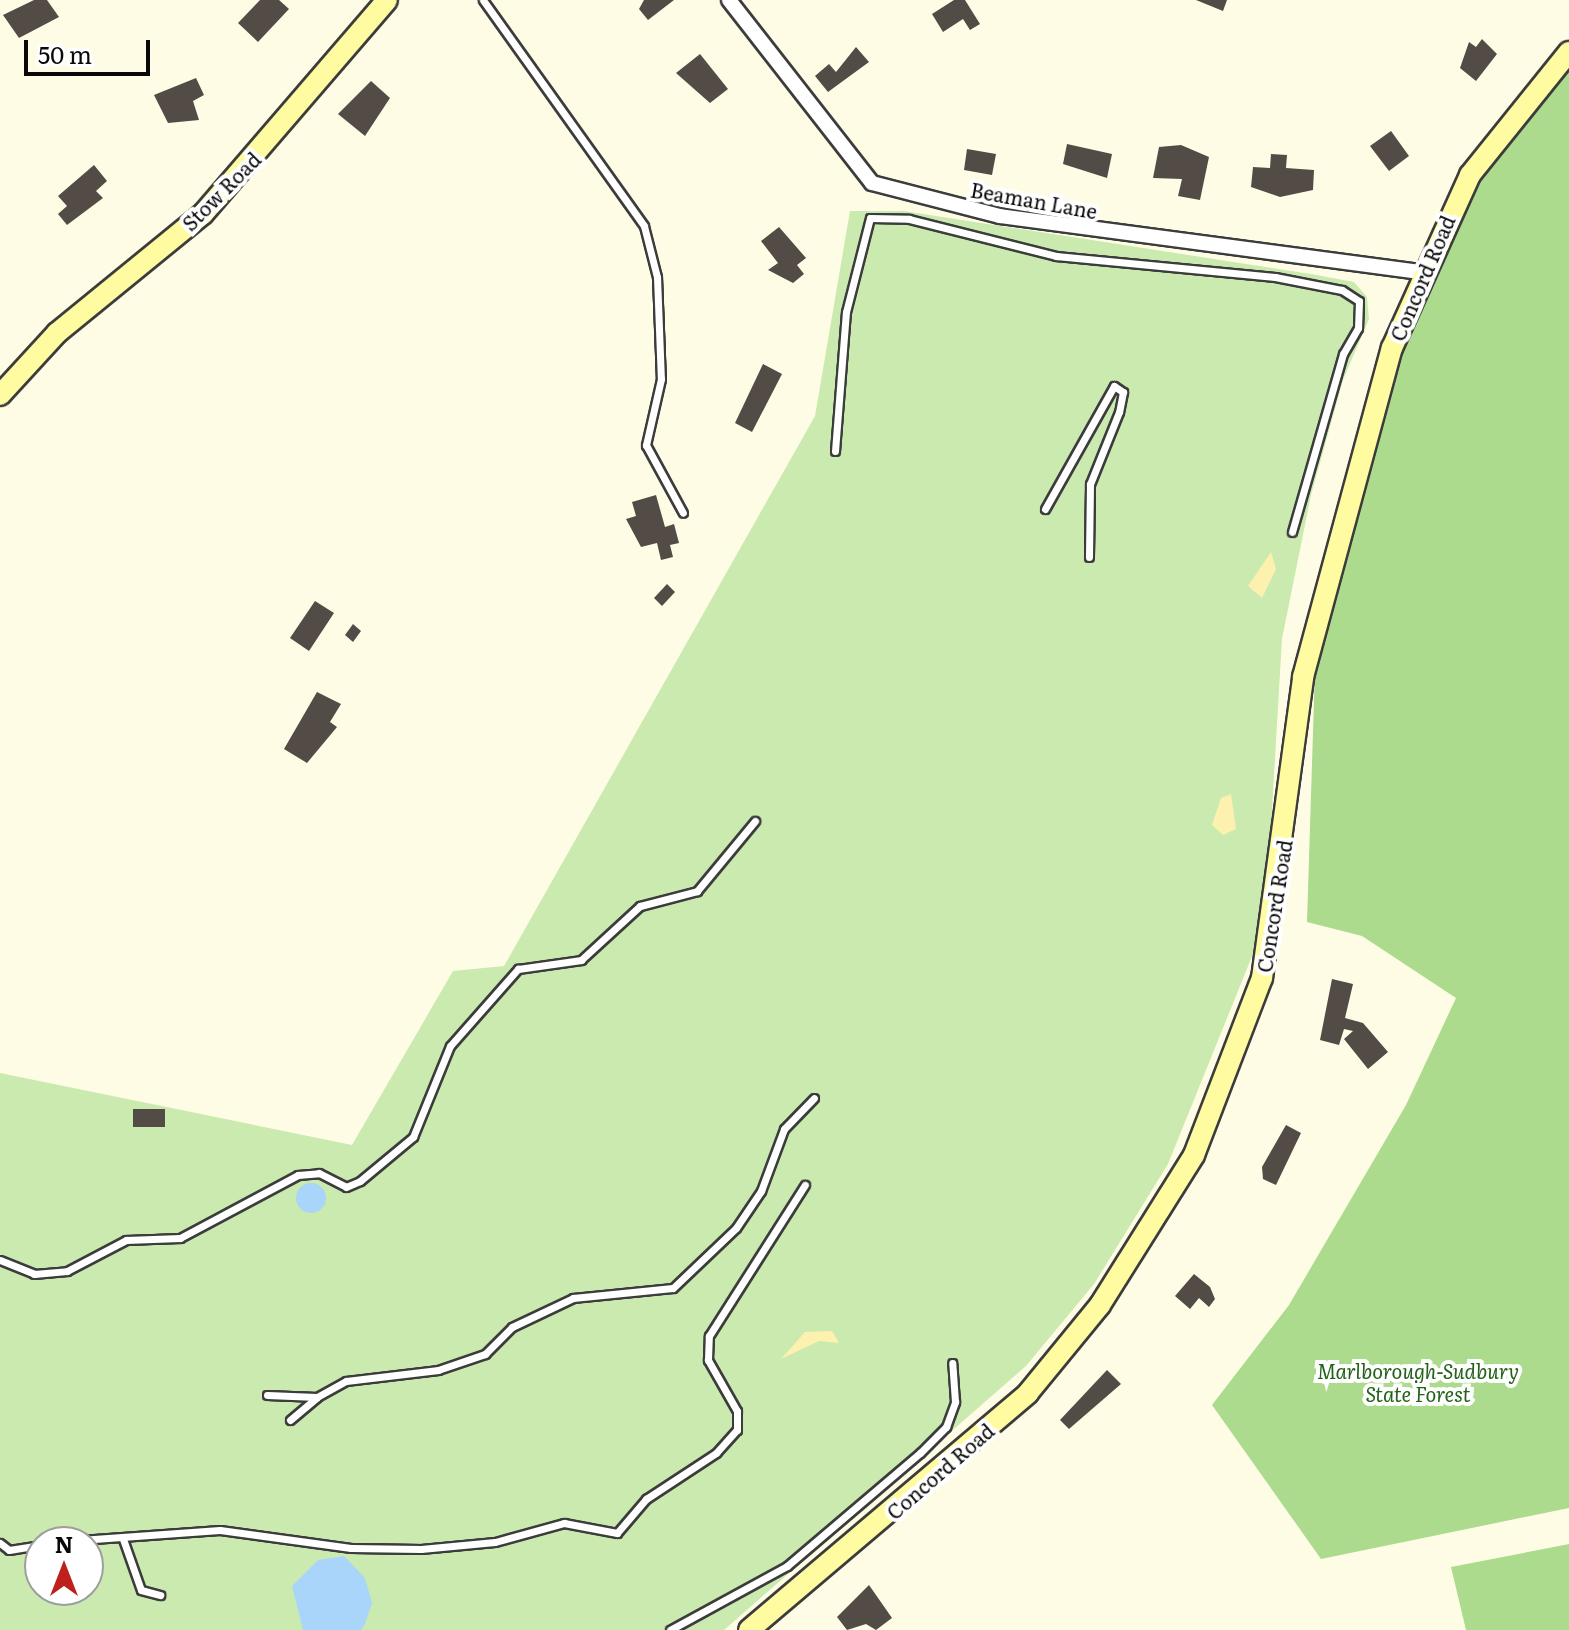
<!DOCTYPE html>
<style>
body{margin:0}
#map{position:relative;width:1569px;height:1630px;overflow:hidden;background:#fffce6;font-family:Literata,serif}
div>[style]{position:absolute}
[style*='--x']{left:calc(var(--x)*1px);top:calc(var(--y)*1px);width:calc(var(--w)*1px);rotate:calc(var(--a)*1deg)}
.green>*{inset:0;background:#caeaaf}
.forest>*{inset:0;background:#acdb8e}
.sand>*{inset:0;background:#fdf1b0}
.water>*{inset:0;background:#a8d5f9}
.round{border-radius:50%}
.building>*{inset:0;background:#524b46}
.roads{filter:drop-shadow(2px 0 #3c3c3c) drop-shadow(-2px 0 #3c3c3c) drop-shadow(0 2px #3c3c3c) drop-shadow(0 -2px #3c3c3c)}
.lane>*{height:7px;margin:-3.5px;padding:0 3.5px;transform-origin:3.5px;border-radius:3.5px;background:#fff}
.street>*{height:14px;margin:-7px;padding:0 7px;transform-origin:7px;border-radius:7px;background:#fff}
.secondary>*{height:20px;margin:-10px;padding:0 10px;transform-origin:10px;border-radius:10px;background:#fffba1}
span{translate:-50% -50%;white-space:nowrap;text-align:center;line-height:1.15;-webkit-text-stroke:8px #fff;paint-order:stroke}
.street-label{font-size:20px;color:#090909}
.park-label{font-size:20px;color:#236219;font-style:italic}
.north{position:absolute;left:24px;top:1526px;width:80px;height:80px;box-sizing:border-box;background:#fff;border:2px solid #9d9d9d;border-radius:50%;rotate:0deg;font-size:22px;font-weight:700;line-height:32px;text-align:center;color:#090909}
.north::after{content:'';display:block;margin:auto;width:28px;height:36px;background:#be201d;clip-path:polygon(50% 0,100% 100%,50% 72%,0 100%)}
.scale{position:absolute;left:24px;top:40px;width:126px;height:36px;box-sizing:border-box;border:4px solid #090909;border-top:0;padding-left:10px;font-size:24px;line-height:28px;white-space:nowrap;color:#090909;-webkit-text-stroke:6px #fff;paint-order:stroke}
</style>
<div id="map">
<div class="green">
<div style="clip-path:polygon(evenodd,850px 211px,904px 211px,1311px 274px,1354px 282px,1367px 297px,1369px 319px,1343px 380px,1311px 495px,1282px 639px,1264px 945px,1257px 944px,1168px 1164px,1094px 1284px,1026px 1366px,724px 1630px,0 1630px,0 1073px,352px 1145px,453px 971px,504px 966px,815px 416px,850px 211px,40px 1542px,88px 1542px,88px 1590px,40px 1590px,40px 1542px)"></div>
</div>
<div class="forest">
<div style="clip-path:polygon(1569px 49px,1569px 1508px,1321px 1559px,1212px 1405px,1289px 1305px,1406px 1105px,1456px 998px,1362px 936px,1307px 922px,1316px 637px,1377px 406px,1471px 183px)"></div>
<div style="clip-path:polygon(1569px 1544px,1569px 1630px,1466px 1630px,1451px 1567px)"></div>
</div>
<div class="sand">
<div style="clip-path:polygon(1271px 552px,1276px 569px,1262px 598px,1248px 586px)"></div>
<div style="clip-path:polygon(1231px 794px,1236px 829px,1223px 835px,1212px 825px,1221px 798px)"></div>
<div style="clip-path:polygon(832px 1331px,839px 1343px,819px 1341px,781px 1359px,805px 1332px)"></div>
</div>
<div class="water">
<div class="round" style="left:296px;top:1183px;width:30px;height:30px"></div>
<div style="clip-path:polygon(344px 1556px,365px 1578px,372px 1603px,365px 1624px,361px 1630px,303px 1630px,292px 1586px,318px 1560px)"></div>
</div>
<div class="building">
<div style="clip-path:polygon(34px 0,47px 0,59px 17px,19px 38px,3px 15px)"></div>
<div style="clip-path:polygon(260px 0,279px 0,289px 9px,258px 42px,238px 23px)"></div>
<div style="clip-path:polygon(644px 0,674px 0,648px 20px,639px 9px)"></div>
<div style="clip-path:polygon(954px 0,965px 0,980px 24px,970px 30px,963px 19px,943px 32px,932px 14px)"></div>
<div style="clip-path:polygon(1196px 0,1227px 0,1223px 11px)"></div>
<div style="clip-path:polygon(1482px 39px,1497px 54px,1476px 81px,1460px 68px,1469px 42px,1476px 47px)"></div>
<div style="clip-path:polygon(856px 47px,869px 62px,828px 92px,815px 76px,829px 64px,836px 72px)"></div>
<div style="clip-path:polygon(700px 54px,728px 89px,710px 103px,676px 73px)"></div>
<div style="clip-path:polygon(196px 78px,204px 95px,193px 101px,199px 120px,168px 123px,154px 95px)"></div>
<div style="clip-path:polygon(371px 81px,390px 98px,365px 136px,338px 114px)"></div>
<div style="clip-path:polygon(1391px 131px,1409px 156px,1389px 171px,1370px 146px)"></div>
<div style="clip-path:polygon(1067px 144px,1112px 154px,1107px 178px,1063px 164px)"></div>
<div style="clip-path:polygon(1181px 145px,1209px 157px,1200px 200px,1178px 196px,1182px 179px,1153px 178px,1159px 147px)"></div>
<div style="clip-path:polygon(967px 149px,996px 154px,992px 175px,964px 170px)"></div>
<div style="clip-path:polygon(1271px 154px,1287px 155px,1286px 168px,1314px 170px,1313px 190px,1280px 197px,1251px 187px,1253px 167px,1270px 168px)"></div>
<div style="clip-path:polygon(94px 165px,107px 181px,96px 191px,103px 198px,67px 225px,58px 214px,67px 206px,58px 196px)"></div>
<div style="clip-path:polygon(779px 227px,806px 258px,797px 265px,804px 274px,793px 283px,768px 270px,778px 263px,761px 241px)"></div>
<div style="clip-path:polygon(763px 364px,782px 374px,752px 432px,735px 423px)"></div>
<div style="clip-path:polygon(656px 495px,665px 527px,674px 524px,679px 543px,670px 545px,673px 557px,661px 560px,657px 543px,641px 547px,626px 519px,636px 516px,632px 502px)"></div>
<div style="clip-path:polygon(667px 584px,675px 592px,662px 606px,654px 598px)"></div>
<div style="clip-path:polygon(315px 601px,334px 613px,309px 651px,290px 638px)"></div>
<div style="clip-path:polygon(353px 624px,361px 631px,353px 642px,345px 635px)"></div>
<div style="clip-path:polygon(317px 692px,341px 704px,330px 722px,337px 727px,307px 763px,284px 749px)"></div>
<div style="clip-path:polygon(1332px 979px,1353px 984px,1345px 1018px,1363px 1023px,1388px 1052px,1368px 1069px,1344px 1039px,1353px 1031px,1344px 1029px,1339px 1045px,1320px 1040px)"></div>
<div style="clip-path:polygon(133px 1109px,165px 1109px,165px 1127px,133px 1127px)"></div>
<div style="clip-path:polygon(1286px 1125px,1301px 1133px,1276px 1185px,1263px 1179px,1262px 1167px)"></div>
<div style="clip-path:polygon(1194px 1274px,1210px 1287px,1215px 1299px,1209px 1307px,1199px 1298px,1190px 1309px,1175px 1296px)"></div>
<div style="clip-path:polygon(1107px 1370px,1121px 1384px,1069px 1429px,1060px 1420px)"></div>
<div style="clip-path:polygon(869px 1585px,892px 1618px,876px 1630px,866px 1624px,847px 1630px,837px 1617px)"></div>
</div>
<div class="roads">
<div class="lane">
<div style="--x:483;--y:0;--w:277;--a:54.5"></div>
<div style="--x:644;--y:226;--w:53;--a:75.7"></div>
<div style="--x:657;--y:277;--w:102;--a:87.8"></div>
<div style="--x:661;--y:379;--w:68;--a:102.8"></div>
<div style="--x:646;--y:445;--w:77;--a:61.4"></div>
<div style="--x:835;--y:451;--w:139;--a:-85.5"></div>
<div style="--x:846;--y:312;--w:97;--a:-75.7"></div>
<div style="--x:870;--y:218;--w:39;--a:1"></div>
<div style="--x:909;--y:219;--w:152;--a:14.1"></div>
<div style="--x:1056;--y:256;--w:220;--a:5.5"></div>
<div style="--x:1275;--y:277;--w:68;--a:11"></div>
<div style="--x:1342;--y:290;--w:20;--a:33"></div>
<div style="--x:1359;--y:301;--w:27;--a:92"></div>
<div style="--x:1358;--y:328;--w:30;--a:120"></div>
<div style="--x:1343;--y:354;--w:185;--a:106"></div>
<div style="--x:1045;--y:509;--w:141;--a:-60.7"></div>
<div style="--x:1114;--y:386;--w:11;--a:34"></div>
<div style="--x:1123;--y:392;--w:20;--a:101"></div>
<div style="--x:1119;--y:412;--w:78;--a:111.9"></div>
<div style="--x:1090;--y:484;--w:73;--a:90.8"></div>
<div style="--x:0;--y:1260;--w:37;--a:22"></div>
<div style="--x:34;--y:1274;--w:33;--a:-5"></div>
<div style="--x:67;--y:1271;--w:67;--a:-27.7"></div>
<div style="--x:126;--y:1240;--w:54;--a:-2.1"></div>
<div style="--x:180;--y:1238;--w:134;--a:-28.1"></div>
<div style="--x:298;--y:1175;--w:21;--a:-5"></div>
<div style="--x:319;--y:1173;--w:30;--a:27"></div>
<div style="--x:346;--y:1187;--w:15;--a:-23"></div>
<div style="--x:360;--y:1181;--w:69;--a:-39.7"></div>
<div style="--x:413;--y:1137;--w:98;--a:-67.9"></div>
<div style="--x:450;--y:1046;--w:103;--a:-48.6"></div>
<div style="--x:518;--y:969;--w:64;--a:-8.1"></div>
<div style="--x:581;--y:960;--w:80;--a:-42.5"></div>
<div style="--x:640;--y:906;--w:59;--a:-14.7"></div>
<div style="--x:697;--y:891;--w:91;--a:-50.4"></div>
<div style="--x:267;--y:1395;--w:50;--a:2.3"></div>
<div style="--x:317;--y:1397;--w:33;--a:-29"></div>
<div style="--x:346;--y:1381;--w:93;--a:-6.8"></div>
<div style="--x:438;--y:1370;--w:50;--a:-18.8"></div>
<div style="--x:485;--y:1354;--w:38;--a:-45"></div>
<div style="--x:512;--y:1327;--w:68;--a:-25.4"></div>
<div style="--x:573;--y:1298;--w:100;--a:-5.7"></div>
<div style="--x:673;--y:1288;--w:87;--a:-43.6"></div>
<div style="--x:736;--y:1228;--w:45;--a:-56"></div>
<div style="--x:761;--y:1191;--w:66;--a:-69.6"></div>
<div style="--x:784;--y:1129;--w:43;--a:-45.9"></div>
<div style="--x:290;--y:1420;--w:35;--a:-40"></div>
<div style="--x:123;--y:1539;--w:54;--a:70.6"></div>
<div style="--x:141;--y:1590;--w:20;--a:15"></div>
<div style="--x:52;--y:1542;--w:168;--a:-4.1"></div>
<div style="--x:220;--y:1530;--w:132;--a:7.8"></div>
<div style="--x:351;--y:1548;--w:70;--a:0.8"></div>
<div style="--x:421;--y:1549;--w:74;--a:-5.4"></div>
<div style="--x:495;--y:1542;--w:72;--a:-15.4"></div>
<div style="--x:564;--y:1523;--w:54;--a:10.7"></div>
<div style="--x:617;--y:1533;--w:45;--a:-49.5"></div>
<div style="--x:646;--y:1499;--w:84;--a:-33.3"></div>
<div style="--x:716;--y:1453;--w:31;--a:-48"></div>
<div style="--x:737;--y:1430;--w:19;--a:-90"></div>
<div style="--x:737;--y:1411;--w:59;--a:-119.6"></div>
<div style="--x:708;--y:1360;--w:24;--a:-88"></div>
<div style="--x:709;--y:1336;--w:179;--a:-57.6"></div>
<div style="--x:0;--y:1543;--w:11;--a:38"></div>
<div style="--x:9;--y:1550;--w:31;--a:-9"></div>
<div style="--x:670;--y:1630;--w:133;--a:-28.7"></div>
<div style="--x:787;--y:1566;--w:175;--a:-40.4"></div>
<div style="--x:920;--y:1453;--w:37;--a:-45"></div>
<div style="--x:946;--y:1427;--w:27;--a:-70"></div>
<div style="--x:955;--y:1402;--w:39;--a:-94"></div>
</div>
<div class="street">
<div style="--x:729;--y:0;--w:232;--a:52"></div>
<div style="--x:872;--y:183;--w:132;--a:14.5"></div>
<div style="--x:1000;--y:216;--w:426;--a:7.6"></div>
</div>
<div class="secondary">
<div style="--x:0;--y:395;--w:84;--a:-47.4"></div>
<div style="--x:57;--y:333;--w:188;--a:-39.2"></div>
<div style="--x:203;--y:214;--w:282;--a:-49.3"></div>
<div style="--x:749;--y:1630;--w:366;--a:-40.3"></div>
<div style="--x:1028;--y:1393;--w:114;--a:-50.7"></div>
<div style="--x:1100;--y:1305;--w:177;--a:-57.9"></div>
<div style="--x:1194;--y:1155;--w:190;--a:-69"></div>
<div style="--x:1262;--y:978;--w:304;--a:-82.2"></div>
<div style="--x:1303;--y:677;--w:341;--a:-74.9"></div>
<div style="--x:1392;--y:348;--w:190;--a:-65.7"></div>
<div style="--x:1470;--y:175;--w:158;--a:-51.2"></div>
</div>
</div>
<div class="street-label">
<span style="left:221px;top:191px;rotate:-45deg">Stow Road</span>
<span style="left:1034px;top:200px;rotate:10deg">Beaman Lane</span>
<span style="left:1422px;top:278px;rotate:-67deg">Concord Road</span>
<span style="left:1274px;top:906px;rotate:-81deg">Concord Road</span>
<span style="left:940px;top:1471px;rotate:-41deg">Concord Road</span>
</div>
<div class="park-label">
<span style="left:1418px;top:1382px">Marlborough-Sudbury<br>State Forest</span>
</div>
<div class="north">N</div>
<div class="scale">50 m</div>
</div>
